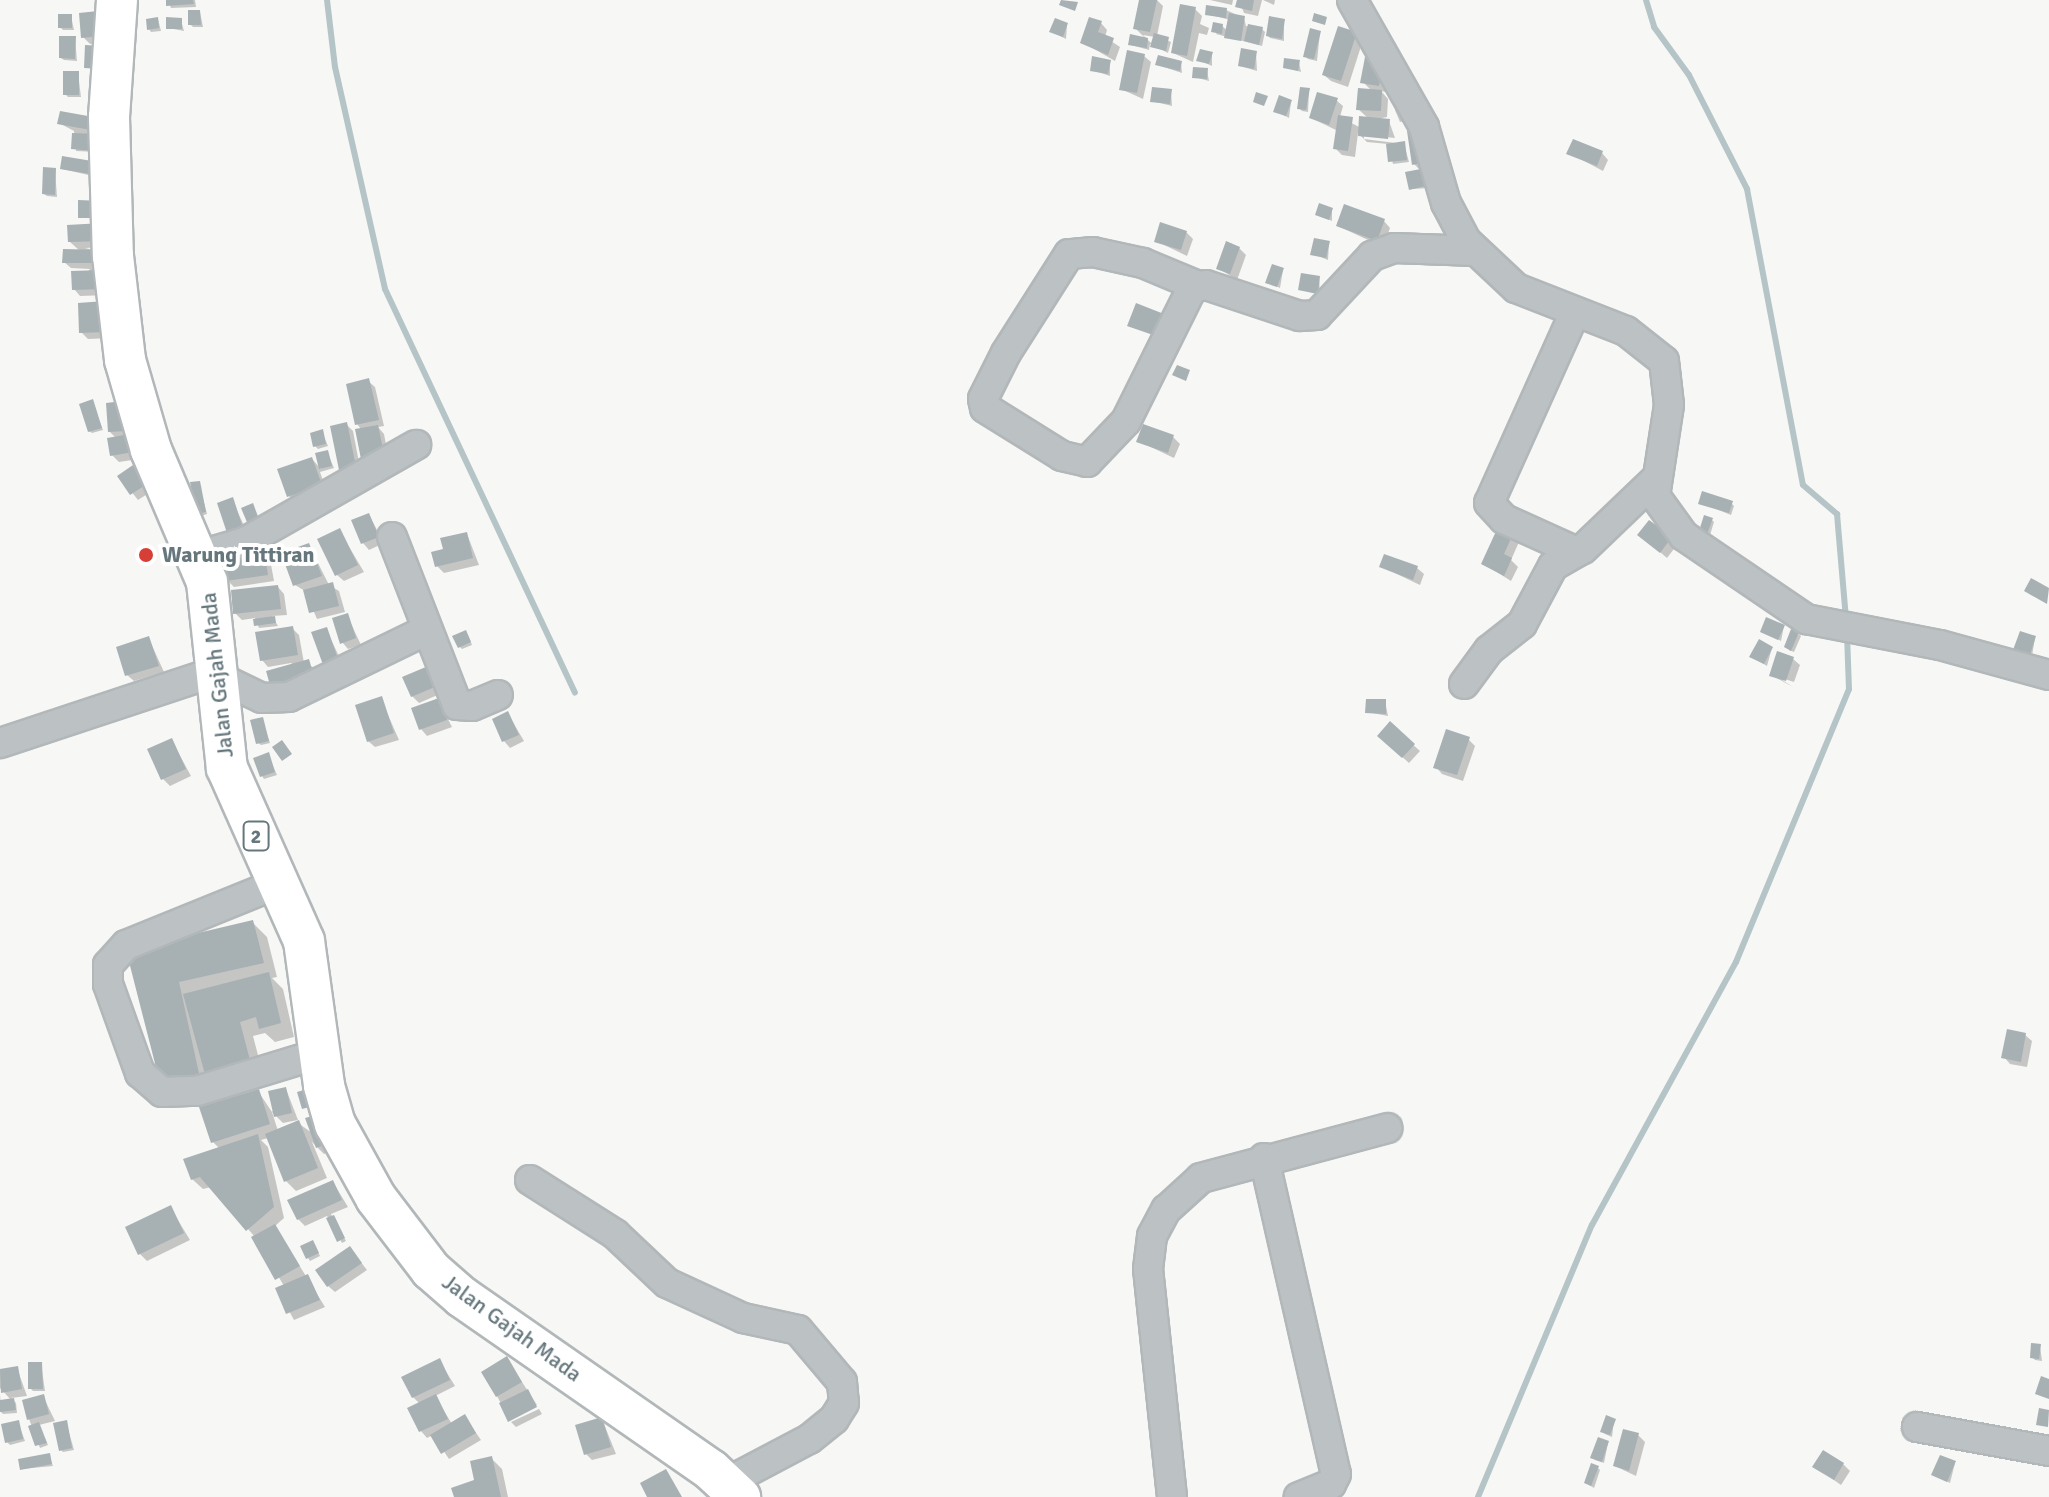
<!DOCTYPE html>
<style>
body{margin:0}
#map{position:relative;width:2049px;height:1497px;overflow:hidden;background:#f7f7f5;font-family:Signika,sans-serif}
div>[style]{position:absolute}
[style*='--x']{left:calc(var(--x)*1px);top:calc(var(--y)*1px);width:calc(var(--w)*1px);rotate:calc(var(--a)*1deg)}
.shadow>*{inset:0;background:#0003}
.stream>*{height:6px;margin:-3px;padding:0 3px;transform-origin:3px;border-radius:3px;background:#b5c4c6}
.building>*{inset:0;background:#a7b0b3}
.roads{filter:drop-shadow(2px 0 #b2b7b9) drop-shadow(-2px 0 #b2b7b9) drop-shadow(0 2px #b2b7b9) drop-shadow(0 -2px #b2b7b9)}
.minor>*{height:28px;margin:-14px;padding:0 14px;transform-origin:14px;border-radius:14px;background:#bcc2c4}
.highway>*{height:40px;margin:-20px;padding:0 20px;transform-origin:20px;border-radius:20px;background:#fff}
.dots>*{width:22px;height:22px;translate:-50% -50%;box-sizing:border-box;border:4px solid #fff;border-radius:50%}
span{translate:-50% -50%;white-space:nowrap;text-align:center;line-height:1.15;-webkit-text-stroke:8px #fff;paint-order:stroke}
.shield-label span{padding:2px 6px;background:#fff;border:2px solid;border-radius:6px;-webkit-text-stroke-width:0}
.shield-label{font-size:20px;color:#65777d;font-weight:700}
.poi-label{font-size:22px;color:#65777d;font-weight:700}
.left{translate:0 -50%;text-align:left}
.street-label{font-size:22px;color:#65777d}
</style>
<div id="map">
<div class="shadow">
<div style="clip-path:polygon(168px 0,195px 0,196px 7px,171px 8px)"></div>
<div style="clip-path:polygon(evenodd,1141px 0,1157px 0,1163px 6px,1157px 36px,1171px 42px,1168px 53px,1150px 44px,1149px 50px,1131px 45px,1146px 39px,1135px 28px,1141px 0,1143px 35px,1155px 37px,1153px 45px,1143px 35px)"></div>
<div style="clip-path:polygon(1210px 0,1233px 0,1232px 5px)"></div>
<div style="clip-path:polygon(1239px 0,1262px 0,1258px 16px,1244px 13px)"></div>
<div style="clip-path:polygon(1263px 0,1275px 0,1274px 5px)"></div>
<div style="clip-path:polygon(1195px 9px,1202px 16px,1200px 24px,1209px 28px,1207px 35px,1199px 33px,1193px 62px,1173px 53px)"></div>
<div style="clip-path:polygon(1226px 10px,1244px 18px,1246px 26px,1262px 29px,1268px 35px,1284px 21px,1284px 41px,1270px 38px,1265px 32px,1262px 46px,1216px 34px,1222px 26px,1228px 31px,1230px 20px,1207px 14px)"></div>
<div style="clip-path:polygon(200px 12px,203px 27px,193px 27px,190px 24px)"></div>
<div style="clip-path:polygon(81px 15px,106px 42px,90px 44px,83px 37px)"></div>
<div style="clip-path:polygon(71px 16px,74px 30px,63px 30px,60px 27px)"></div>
<div style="clip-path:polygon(158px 19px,161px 31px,151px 32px,149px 29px)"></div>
<div style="clip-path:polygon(181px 20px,184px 31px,168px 28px)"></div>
<div style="clip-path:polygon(1101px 23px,1107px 30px,1105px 37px,1120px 47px,1115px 61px,1082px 42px)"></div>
<div style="clip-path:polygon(1067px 25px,1066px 39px,1052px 32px)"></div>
<div style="clip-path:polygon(1320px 33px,1317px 61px,1308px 59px,1305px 56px)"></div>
<div style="clip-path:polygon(1356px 34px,1363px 40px,1348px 87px,1331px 81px,1324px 75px)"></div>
<div style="clip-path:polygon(75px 38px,77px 61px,64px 60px,61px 58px)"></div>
<div style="clip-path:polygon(1256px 53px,1257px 71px,1240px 66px)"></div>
<div style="clip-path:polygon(1212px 54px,1212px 66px,1199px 60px)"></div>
<div style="clip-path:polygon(1144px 56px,1151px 62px,1143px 99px,1121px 89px)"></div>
<div style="clip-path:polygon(1110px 62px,1110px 76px,1092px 70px)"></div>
<div style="clip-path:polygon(1299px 62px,1301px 72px,1285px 67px)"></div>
<div style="clip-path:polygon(1181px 63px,1182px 73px,1158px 65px)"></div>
<div style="clip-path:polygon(1390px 64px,1385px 92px,1381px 91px,1388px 99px,1387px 117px,1373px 120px,1389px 121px,1395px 138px,1364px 135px,1364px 139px,1404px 144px,1409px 162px,1393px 164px,1388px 144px,1367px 142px,1358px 133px,1355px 157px,1342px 155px,1336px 149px,1338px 131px,1311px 118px,1336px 100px,1343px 106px,1340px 117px,1361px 128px,1369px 119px,1358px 109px,1372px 91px,1363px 82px)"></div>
<div style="clip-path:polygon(1207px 70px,1209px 81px,1194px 77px)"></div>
<div style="clip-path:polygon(78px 73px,81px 97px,68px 97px,65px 94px)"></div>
<div style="clip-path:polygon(1309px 90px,1308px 112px,1302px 111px,1299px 108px)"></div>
<div style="clip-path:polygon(1171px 91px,1172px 106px,1152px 101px)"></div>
<div style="clip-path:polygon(1291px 102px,1289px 118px,1275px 111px)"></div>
<div style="clip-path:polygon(1404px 108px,1409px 120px,1400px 122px,1395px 110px)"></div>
<div style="clip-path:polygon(59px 123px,105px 127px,97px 152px,76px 151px,74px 131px)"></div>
<div style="clip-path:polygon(1409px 133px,1432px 188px,1411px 189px,1421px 171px,1414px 164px)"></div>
<div style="clip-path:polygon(1569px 153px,1602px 153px,1608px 160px,1603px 171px)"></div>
<div style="clip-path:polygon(91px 163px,93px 176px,62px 169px)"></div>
<div style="clip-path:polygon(55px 170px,57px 197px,47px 196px,44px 194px)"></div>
<div style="clip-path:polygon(1332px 209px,1332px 221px,1317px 215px)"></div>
<div style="clip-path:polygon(1384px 221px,1390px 228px,1383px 247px,1338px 226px)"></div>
<div style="clip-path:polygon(69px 226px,110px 247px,85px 248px,102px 252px,109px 295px,80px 296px,74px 289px,90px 269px,71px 268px,64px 262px,80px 251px,70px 242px)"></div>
<div style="clip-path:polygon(1186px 232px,1193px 239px,1187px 256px,1156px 241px)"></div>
<div style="clip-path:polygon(1329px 243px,1328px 260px,1313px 254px)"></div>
<div style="clip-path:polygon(1239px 248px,1246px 255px,1237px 280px,1218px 268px)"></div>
<div style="clip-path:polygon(1283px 270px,1280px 288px,1267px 282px)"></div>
<div style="clip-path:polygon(1319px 278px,1320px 295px,1300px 289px)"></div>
<div style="clip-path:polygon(80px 304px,112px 338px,88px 339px,81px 332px)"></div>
<div style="clip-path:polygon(368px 381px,375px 387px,384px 426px,378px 427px,384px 434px,390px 466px,357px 424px)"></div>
<div style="clip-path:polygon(92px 402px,103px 430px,92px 433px,89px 431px)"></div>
<div style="clip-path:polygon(108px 404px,145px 458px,119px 462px,112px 455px,117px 439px,110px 432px)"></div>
<div style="clip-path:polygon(346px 424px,353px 431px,361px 473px,348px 476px,341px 469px)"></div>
<div style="clip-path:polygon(322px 432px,328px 446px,318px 449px,315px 446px)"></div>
<div style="clip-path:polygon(1173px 437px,1180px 444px,1174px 458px,1138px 441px)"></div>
<div style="clip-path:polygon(327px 452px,334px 468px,320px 472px,327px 492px,296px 503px,289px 496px,312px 459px,321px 469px)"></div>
<div style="clip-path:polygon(133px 468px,152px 491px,138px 500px,120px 477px)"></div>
<div style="clip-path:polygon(199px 483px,207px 514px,201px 516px,198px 513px)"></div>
<div style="clip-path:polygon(232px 500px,248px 534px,236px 538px)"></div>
<div style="clip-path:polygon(1701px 503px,1731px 503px,1734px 506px,1731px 515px)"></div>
<div style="clip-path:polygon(369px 515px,384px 543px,369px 550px,363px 543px)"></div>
<div style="clip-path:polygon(1712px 520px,1714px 522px,1710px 535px,1704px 533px)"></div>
<div style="clip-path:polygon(1650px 523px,1677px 545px,1667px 558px,1647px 541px)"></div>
<div style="clip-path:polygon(339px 530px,364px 572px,344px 581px,337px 575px)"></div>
<div style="clip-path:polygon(467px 534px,479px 565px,444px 573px,437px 566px)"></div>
<div style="clip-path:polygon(1512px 535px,1519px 542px,1511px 560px,1518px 567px,1511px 581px,1484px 564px)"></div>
<div style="clip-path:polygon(309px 545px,329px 585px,339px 591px,345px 612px,317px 619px,305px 591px,295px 585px)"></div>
<div style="clip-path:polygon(264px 552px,270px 559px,274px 581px,234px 587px,227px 580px)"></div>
<div style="clip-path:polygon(1382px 567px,1417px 568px,1424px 574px,1420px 585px)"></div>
<div style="clip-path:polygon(278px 587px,284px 594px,287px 615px,272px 616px,278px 626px,259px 628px,255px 618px,242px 620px,235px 613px)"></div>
<div style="clip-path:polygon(347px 615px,361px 645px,348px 649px,342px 642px)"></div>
<div style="clip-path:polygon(1784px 626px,1781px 641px,1762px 632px)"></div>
<div style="clip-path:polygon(292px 628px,299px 635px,304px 663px,315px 668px,320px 687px,291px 663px,268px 667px,262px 660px)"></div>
<div style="clip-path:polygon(326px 629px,346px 671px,333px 676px)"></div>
<div style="clip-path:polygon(1798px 634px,1801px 636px,1794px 652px,1789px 650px)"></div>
<div style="clip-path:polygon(468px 635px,472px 645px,462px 649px,460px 647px)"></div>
<div style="clip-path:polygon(2035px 638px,2032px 656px,2016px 649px)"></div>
<div style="clip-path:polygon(149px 639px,164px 672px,134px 681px,127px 675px)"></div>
<div style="clip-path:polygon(1772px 648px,1767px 666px,1755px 659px)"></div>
<div style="clip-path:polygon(1793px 659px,1800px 665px,1794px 682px,1776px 676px,1793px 687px,1771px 675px)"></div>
<div style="clip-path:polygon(439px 673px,447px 691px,419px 703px,412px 696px)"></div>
<div style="clip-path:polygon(381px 699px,399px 740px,375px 747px,368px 741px)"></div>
<div style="clip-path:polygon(438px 700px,452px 727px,427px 736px,421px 729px)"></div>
<div style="clip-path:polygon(1385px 701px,1388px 716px,1367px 712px)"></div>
<div style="clip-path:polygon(508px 714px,524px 741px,510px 748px,504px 741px)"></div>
<div style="clip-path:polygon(262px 719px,270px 743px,261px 745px,258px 743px)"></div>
<div style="clip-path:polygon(1390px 724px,1420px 751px,1409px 763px,1379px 736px)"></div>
<div style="clip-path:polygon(1468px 739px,1475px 746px,1463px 781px,1442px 774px,1436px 767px)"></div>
<div style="clip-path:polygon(172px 741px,191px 776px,170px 786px,163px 779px)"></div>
<div style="clip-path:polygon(268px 755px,277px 775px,264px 779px,262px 776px)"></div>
<div style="clip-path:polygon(253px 923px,267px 937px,277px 977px,272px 978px,283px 989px,294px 1037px,275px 1042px,265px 1033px,253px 1036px,265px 1082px,177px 1100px,128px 951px)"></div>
<div style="clip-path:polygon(2025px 1035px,2032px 1041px,2027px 1067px,2010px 1064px,2004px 1057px)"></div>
<div style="clip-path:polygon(286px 1089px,298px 1120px,283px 1123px,272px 1112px,278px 1131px,298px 1123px,336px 1150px,324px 1154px,312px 1142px,327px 1178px,296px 1191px,285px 1180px,268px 1138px,261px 1140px,268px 1147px,284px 1218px,275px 1226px,325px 1307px,294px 1320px,277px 1289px,284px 1286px,255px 1237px,211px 1187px,203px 1189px,192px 1179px,220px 1149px,213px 1142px,258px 1091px,272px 1112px)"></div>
<div style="clip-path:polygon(333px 1182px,348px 1207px,331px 1214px,346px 1241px,342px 1243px,327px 1216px,305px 1226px,298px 1219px)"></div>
<div style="clip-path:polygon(170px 1207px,190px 1240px,147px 1261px,140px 1254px)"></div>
<div style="clip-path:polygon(315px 1245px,320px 1256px,310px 1261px,308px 1258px)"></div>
<div style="clip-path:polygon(356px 1256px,367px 1270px,335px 1292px,328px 1286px)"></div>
<div style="clip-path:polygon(2040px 1346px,2042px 1361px,2035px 1360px,2032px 1357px)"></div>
<div style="clip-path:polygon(507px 1359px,537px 1405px,509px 1419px,497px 1396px)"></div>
<div style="clip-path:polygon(439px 1360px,455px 1386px,435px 1396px,452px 1424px,465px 1417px,481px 1440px,449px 1459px,433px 1435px,427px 1438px,421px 1431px,410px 1409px,420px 1404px,413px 1397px)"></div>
<div style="clip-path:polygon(41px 1364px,45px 1391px,33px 1391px,30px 1388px)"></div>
<div style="clip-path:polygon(17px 1368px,27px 1396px,11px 1398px,16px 1403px,17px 1413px,3px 1414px,1px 1412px,0 1394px,1px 1402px,12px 1401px,0 1388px,0 1371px)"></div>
<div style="clip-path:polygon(43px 1396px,55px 1421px,39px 1425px,48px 1445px,40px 1448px,29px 1419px)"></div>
<div style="clip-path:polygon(539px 1409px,542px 1414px,516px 1427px,511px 1422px)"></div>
<div style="clip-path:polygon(602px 1419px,616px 1454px,592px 1460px,586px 1454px)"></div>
<div style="clip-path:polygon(1614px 1420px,1612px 1437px,1605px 1434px,1602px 1431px)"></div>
<div style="clip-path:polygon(18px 1422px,25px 1441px,10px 1445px,7px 1442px)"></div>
<div style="clip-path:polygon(66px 1422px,74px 1450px,63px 1452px,61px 1450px)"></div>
<div style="clip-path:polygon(1638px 1435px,1645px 1442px,1636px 1476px,1615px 1466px)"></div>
<div style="clip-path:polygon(1608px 1443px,1604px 1463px,1595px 1460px,1592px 1457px)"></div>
<div style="clip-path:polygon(49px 1455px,53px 1466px,22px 1469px)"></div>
<div style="clip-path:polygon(491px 1458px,502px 1469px,508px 1497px,456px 1497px,476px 1481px)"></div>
<div style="clip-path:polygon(1955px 1463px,1950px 1483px,1934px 1475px)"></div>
<div style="clip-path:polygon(1843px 1464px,1850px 1471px,1841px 1485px,1815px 1467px)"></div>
<div style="clip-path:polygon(1598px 1468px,1600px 1470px,1594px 1488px,1586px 1483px)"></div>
</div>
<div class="stream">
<div style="--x:327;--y:0;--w:67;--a:83.2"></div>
<div style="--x:335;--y:67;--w:228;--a:77.3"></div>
<div style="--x:385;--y:289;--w:446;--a:64.8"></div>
<div style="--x:1646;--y:0;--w:28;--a:73"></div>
<div style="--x:1654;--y:27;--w:59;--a:53.9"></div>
<div style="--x:1689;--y:75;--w:128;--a:63"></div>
<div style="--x:1747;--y:189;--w:301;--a:79.3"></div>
<div style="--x:1803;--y:485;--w:45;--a:40.5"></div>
<div style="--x:1837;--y:514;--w:106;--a:85.1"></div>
<div style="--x:1478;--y:1497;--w:295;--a:-67.3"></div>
<div style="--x:1592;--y:1225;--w:300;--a:-61.3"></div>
<div style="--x:1736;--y:962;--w:295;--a:-67.5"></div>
<div style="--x:1849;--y:689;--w:54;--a:-92.1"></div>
</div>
<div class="building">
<div style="clip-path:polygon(166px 0,193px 0,194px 4px,166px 6px)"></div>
<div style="clip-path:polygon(1061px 0,1078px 2px,1075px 11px,1059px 5px)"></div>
<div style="clip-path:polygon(1139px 0,1157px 0,1150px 32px,1133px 29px)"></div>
<div style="clip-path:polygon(1237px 0,1254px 0,1252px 11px,1235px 7px)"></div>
<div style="clip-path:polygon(1180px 4px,1196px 7px,1187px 56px,1171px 53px)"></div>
<div style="clip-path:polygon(1206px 5px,1227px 8px,1226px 18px,1205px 15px)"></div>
<div style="clip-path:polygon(188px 10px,200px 10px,201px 25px,188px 25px)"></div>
<div style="clip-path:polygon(98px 11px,101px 36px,81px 38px,79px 13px)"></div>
<div style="clip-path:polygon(1229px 13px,1245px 16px,1241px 41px,1224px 38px)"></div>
<div style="clip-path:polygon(1314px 13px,1327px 17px,1325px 25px,1312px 21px)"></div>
<div style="clip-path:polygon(58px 14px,72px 14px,72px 28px,58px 28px)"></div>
<div style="clip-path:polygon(1269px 16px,1285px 19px,1282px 39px,1266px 36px)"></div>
<div style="clip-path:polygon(158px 17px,159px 28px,147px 30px,146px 19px)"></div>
<div style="clip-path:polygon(166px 17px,182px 18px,182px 29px,166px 29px)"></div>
<div style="clip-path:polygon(1089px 17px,1102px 21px,1098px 32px,1114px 38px,1108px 55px,1080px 43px)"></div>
<div style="clip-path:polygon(1055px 18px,1068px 23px,1063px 37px,1049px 32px)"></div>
<div style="clip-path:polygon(1213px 22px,1223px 24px,1222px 34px,1211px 32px)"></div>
<div style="clip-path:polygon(1248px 24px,1263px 27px,1259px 45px,1244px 41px)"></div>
<div style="clip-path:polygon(1338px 26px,1357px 32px,1341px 81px,1322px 75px)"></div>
<div style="clip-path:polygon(1310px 28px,1321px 31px,1314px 59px,1303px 57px)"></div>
<div style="clip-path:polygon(1154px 33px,1169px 37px,1166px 51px,1150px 47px)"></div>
<div style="clip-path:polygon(1130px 34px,1148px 38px,1147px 48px,1128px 45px)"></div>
<div style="clip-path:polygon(59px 36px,76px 36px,75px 59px,59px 58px)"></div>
<div style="clip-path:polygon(85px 45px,102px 46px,101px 69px,84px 68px)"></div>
<div style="clip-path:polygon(1241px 48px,1257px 51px,1254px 69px,1238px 66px)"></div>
<div style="clip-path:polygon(1200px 49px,1213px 52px,1209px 64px,1196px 61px)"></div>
<div style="clip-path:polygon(1127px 50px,1145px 54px,1137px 93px,1119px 90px)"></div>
<div style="clip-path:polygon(1366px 52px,1384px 56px,1379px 86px,1360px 83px)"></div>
<div style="clip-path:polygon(1158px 55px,1182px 61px,1180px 71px,1155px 65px)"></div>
<div style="clip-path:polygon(1092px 56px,1111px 60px,1108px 74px,1090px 71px)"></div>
<div style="clip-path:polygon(1284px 58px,1300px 60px,1298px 71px,1283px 68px)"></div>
<div style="clip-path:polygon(1193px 67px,1208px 68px,1207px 79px,1192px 78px)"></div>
<div style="clip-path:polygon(63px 71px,79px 71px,79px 95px,63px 95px)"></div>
<div style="clip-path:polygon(1152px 87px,1172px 89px,1170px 104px,1150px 102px)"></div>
<div style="clip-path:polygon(1300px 87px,1310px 88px,1306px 110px,1297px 109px)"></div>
<div style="clip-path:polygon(1358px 88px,1382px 90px,1381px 111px,1356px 110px)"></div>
<div style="clip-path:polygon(1256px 92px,1268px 96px,1264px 106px,1253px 102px)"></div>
<div style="clip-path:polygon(1317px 92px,1338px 98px,1329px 125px,1309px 118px)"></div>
<div style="clip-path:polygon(1279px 95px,1292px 100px,1286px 116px,1273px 112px)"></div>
<div style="clip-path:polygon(60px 111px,99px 118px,97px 131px,57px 124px)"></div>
<div style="clip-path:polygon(1338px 115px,1353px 117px,1348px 151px,1333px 149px)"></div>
<div style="clip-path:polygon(1359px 116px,1390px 119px,1388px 139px,1358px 136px)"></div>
<div style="clip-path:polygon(1420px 129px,1426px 162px,1412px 165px,1407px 131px)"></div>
<div style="clip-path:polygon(72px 133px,96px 134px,95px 151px,71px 149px)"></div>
<div style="clip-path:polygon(1573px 139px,1603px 151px,1597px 166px,1566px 154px)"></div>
<div style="clip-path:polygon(1405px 141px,1407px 160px,1388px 162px,1386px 144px)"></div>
<div style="clip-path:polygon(62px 156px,92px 161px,90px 174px,60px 169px)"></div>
<div style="clip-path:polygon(43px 167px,56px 168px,55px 195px,42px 194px)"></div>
<div style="clip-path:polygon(1426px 168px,1430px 185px,1409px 190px,1405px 172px)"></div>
<div style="clip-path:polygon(78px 200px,102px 201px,102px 218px,78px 218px)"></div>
<div style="clip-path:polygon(1319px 203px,1333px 208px,1329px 220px,1315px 215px)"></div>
<div style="clip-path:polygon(1344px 204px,1385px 219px,1377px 241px,1336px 226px)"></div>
<div style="clip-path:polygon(1160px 222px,1187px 231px,1181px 250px,1154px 242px)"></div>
<div style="clip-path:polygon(103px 223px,104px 241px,68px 242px,67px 225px)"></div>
<div style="clip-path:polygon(1314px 238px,1330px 241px,1326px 258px,1310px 255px)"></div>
<div style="clip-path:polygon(1226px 241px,1240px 247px,1230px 274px,1216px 269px)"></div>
<div style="clip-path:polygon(63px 249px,103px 250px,103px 263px,62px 263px)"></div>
<div style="clip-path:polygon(1272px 264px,1284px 268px,1277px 287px,1265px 283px)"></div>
<div style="clip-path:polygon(103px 270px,103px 289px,72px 290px,71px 271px)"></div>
<div style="clip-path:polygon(1301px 273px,1320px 276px,1318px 294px,1298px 290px)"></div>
<div style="clip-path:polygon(105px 301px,106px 332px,79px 333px,78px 303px)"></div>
<div style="clip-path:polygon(1136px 303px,1164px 314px,1156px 336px,1127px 326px)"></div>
<div style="clip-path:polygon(1177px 365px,1190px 370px,1186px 381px,1172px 375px)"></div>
<div style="clip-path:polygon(369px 378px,379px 420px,355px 425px,346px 384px)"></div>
<div style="clip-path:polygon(93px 399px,102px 428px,88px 432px,79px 404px)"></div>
<div style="clip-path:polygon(123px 401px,126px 431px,108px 432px,106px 403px)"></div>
<div style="clip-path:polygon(347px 422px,356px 467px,339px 470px,330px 426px)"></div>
<div style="clip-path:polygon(1143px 424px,1174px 435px,1168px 453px,1136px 442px)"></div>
<div style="clip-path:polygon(378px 425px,385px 459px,362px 464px,355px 429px)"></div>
<div style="clip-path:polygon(323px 429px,326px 444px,313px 447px,310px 433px)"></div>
<div style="clip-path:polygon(136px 433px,139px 451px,110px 456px,107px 438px)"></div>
<div style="clip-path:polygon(328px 450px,332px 466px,319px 469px,315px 453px)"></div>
<div style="clip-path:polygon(312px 457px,322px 485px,287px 497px,277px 469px)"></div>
<div style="clip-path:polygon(133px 465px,147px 484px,130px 495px,117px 476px)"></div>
<div style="clip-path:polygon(200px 481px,206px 512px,196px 514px,190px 482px)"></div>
<div style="clip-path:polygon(1702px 491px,1733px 501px,1729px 513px,1698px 504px)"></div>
<div style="clip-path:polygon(233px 497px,243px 528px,227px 533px,217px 503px)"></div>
<div style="clip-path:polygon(253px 503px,260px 522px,249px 527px,241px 508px)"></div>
<div style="clip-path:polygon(369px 513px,379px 537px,361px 544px,351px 520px)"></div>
<div style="clip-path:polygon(1704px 515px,1713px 518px,1707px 534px,1699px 531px)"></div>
<div style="clip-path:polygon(1649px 520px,1672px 537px,1660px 553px,1637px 535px)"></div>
<div style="clip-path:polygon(1498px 527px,1513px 534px,1504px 554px,1512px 558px,1504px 576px,1481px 564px)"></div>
<div style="clip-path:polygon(340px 528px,358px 565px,335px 576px,317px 539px)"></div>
<div style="clip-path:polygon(467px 532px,473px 558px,435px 567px,431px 552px,443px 549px,440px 538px)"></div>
<div style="clip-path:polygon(309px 543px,322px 576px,293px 586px,281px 553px)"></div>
<div style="clip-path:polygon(264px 550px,268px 575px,225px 581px,221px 557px)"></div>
<div style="clip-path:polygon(1384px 554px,1418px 566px,1413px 580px,1379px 567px)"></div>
<div style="clip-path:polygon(2031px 578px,2049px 588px,2047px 604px,2024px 591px)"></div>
<div style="clip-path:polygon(333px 582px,339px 606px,309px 613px,303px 590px)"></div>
<div style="clip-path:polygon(278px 585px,281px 609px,233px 614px,231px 590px)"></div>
<div style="clip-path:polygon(348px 613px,356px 638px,340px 644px,332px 618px)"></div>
<div style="clip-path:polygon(275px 616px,276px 623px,254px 626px,253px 619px)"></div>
<div style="clip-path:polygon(1766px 617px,1785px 625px,1778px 640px,1760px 632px)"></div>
<div style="clip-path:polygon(293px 626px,298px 655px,260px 661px,255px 632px)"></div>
<div style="clip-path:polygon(327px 627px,340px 665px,325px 670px,311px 632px)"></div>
<div style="clip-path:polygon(1791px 629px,1799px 632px,1791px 651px,1784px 647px)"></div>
<div style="clip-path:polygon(466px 630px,471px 642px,458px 648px,452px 636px)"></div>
<div style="clip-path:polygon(2020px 631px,2036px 636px,2030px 655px,2013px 650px)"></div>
<div style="clip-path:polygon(149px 636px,159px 666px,125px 676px,116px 647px)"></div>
<div style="clip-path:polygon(1759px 639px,1773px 647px,1764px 664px,1749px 657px)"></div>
<div style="clip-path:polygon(1777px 651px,1794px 657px,1786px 681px,1769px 676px)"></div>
<div style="clip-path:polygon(309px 659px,315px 680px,272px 692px,266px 671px)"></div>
<div style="clip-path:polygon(433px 664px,442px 684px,411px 697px,402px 677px)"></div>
<div style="clip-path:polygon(382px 696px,394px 733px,367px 742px,355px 705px)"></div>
<div style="clip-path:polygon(439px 698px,447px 720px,419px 730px,411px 708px)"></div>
<div style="clip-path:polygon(1366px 699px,1386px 699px,1386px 714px,1365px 713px)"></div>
<div style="clip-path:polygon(508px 711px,519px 735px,502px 742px,492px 719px)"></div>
<div style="clip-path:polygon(263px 717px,269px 741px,256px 744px,250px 720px)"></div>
<div style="clip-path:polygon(1390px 721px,1415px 744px,1402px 758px,1377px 736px)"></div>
<div style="clip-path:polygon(1446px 729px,1470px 737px,1457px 775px,1433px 768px)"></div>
<div style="clip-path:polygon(172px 738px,186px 769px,161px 780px,147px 749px)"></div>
<div style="clip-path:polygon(282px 740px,292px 754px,282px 761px,272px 747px)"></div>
<div style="clip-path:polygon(269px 752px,275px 772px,260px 777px,253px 758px)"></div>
<div style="clip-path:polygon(253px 920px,264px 963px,179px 982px,200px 1078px,161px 1087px,126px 950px)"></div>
<div style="clip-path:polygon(269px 972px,281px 1023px,259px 1029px,256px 1017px,240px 1022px,252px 1068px,206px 1078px,183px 994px)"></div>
<div style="clip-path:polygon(2007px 1029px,2026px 1033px,2021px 1062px,2001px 1058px)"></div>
<div style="clip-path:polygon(286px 1087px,292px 1113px,274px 1117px,268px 1091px)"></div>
<div style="clip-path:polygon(311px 1088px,317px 1105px,302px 1109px,297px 1092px)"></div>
<div style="clip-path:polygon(259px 1089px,270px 1124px,211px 1143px,199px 1107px)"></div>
<div style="clip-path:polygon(320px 1114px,330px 1143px,316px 1148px,305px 1118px)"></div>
<div style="clip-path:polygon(299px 1120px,318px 1168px,284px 1182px,265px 1134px)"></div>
<div style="clip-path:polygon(258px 1134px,274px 1207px,246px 1231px,200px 1177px,191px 1180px,183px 1159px)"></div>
<div style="clip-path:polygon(333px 1180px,342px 1200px,297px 1220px,287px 1200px)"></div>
<div style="clip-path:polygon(171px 1205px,184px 1233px,138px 1255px,125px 1227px)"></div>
<div style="clip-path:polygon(334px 1215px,345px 1238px,337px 1242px,326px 1218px)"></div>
<div style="clip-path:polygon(275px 1224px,300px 1266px,275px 1280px,251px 1237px)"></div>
<div style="clip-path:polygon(313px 1240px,319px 1253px,306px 1259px,300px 1246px)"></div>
<div style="clip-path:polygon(350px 1246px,362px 1263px,327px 1287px,315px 1270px)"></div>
<div style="clip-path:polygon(308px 1274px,320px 1300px,286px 1314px,275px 1288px)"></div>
<div style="clip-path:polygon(2031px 1343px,2041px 1344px,2039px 1359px,2030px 1358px)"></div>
<div style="clip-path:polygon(507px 1356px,522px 1382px,496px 1397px,481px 1372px)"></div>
<div style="clip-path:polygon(440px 1358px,450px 1380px,412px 1398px,401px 1377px)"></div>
<div style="clip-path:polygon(28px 1362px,42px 1362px,43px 1389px,28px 1389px)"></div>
<div style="clip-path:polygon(18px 1366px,22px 1389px,1px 1393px,0 1369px)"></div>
<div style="clip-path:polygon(2041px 1376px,2049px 1379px,2049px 1399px,2035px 1394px)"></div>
<div style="clip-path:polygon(528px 1389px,537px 1407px,508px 1422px,499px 1403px)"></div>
<div style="clip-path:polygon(44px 1394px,49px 1414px,27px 1420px,22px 1400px)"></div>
<div style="clip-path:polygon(436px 1394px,448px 1419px,419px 1432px,407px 1408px)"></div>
<div style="clip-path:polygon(14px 1398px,16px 1410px,0 1412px,0 1400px)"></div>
<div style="clip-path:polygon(2039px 1408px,2049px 1410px,2048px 1427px,2036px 1425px)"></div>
<div style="clip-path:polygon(465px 1414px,476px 1433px,441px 1454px,430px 1435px)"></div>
<div style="clip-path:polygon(1606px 1415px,1616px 1419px,1610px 1435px,1600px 1432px)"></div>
<div style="clip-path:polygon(602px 1417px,611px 1447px,584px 1455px,575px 1425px)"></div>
<div style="clip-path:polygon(19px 1420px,23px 1439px,5px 1443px,1px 1424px)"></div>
<div style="clip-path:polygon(67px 1420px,72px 1448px,59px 1451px,53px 1423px)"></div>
<div style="clip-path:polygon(39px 1422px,47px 1443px,35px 1446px,28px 1426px)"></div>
<div style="clip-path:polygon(1623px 1429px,1639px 1433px,1629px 1471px,1613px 1466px)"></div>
<div style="clip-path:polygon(1598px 1437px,1609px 1441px,1602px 1462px,1590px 1458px)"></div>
<div style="clip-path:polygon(1823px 1450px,1844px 1463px,1834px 1480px,1812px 1467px)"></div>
<div style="clip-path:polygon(50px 1453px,52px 1464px,20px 1470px,18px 1459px)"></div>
<div style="clip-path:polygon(1940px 1455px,1956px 1461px,1947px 1482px,1931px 1475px)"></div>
<div style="clip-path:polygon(492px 1456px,501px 1497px,454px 1497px,451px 1488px,474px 1480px,470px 1461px)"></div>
<div style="clip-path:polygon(1591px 1463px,1599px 1466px,1591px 1486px,1584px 1483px)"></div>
<div style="clip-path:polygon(666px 1469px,682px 1497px,647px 1497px,640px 1483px)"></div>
</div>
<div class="roads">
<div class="minor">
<div style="--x:1352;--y:0;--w:146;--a:60.4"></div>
<div style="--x:1424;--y:127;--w:79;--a:73.9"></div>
<div style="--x:1446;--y:203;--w:43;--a:62.2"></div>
<div style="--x:1466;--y:241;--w:69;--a:43.2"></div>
<div style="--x:1516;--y:288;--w:118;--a:21.4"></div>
<div style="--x:1626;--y:331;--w:48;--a:38.3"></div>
<div style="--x:1664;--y:361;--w:44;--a:83.5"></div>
<div style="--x:1669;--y:405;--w:92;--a:98.7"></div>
<div style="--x:1655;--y:496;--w:49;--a:54.1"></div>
<div style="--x:1684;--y:536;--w:148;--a:34.2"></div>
<div style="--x:1806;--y:619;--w:136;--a:11"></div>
<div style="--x:1940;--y:645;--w:113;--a:15.4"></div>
<div style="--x:1198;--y:286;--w:60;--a:-157.3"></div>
<div style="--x:1143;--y:263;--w:51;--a:-167.6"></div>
<div style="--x:1093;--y:252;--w:24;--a:175"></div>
<div style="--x:1069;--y:254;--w:117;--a:122.5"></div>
<div style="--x:1006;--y:353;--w:51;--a:116.6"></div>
<div style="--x:983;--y:399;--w:9;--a:77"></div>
<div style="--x:985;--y:408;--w:91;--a:31.9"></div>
<div style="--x:1062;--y:456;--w:26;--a:13"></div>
<div style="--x:1087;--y:462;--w:57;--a:-46.4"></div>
<div style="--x:1126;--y:421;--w:148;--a:-63.6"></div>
<div style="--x:1192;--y:288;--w:14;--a:-12"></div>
<div style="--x:1206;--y:285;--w:99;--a:18.3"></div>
<div style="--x:1300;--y:316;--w:17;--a:-3"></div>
<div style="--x:1317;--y:315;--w:81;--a:-47"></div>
<div style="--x:1372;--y:256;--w:23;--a:-20"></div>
<div style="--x:1394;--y:248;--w:81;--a:2.1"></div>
<div style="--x:1575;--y:312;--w:209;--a:114.2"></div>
<div style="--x:1489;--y:503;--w:22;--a:47"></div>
<div style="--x:1504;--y:519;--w:80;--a:24.3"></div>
<div style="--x:392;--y:537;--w:180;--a:68.8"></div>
<div style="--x:457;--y:705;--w:15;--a:4"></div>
<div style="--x:472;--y:706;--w:28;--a:-23"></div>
<div style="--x:197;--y:556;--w:50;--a:-16.3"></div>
<div style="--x:245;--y:542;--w:197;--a:-29.6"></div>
<div style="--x:216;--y:676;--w:51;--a:25.6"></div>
<div style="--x:262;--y:698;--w:27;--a:-2"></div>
<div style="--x:289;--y:697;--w:153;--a:-25.9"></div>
<div style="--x:1464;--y:684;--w:42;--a:-53.7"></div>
<div style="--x:1489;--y:650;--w:42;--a:-38.2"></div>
<div style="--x:1522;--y:624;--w:66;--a:-61.9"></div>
<div style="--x:1553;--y:566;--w:34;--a:-30"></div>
<div style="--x:1583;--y:549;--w:98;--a:-43.8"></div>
<div style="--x:0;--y:743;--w:226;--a:-18.3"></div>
<div style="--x:279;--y:883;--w:165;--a:157.9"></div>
<div style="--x:126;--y:945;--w:27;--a:132"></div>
<div style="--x:108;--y:965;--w:19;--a:90"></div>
<div style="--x:108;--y:984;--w:95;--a:70.2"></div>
<div style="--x:140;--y:1073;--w:29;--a:41"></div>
<div style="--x:162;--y:1092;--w:35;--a:-2"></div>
<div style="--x:197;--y:1091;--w:130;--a:-17"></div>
<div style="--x:1264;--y:1158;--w:324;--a:77.2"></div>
<div style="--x:1336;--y:1474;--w:11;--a:117"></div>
<div style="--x:1331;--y:1484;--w:35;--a:158"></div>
<div style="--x:530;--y:1180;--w:101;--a:32.4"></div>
<div style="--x:615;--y:1234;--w:71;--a:43.3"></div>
<div style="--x:667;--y:1283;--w:84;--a:24.7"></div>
<div style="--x:743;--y:1318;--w:56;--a:12.3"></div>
<div style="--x:798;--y:1330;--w:68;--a:49.8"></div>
<div style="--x:842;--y:1382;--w:21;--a:85"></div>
<div style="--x:844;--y:1403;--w:19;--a:122"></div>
<div style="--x:834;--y:1419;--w:32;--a:141"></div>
<div style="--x:809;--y:1439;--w:94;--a:152.1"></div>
<div style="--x:1917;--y:1427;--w:134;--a:10.3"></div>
<div style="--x:1172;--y:1497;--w:229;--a:-96"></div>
<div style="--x:1148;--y:1269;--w:33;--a:-83"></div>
<div style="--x:1152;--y:1236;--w:30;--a:-62"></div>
<div style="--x:1166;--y:1210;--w:47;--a:-42.4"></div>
<div style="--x:1201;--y:1178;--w:193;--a:-15"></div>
</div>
<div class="highway">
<div style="--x:117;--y:0;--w:117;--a:93.9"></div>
<div style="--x:109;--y:117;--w:139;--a:88.4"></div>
<div style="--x:113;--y:256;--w:105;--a:83.4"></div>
<div style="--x:125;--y:360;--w:94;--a:73.9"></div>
<div style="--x:151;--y:450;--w:143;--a:67"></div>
<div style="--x:207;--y:582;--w:187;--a:83.9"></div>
<div style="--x:227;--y:768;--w:189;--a:66"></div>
<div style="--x:304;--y:941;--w:146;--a:82.1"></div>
<div style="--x:324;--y:1086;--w:40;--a:74"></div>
<div style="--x:335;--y:1124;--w:85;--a:61"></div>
<div style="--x:376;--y:1198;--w:91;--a:52.6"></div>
<div style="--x:431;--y:1270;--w:41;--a:41.1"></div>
<div style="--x:462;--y:1297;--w:303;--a:34.8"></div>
<div style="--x:711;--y:1470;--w:40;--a:43"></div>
</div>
</div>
<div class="dots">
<div style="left:146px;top:555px;background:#d73f36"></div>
</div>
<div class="shield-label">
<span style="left:256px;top:836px">2</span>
</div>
<div class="poi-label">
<span class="left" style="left:162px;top:555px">Warung Tittiran</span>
</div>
<div class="street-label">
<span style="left:217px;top:675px;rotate:-96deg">Jalan Gajah Mada</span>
<span style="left:512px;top:1328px;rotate:36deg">Jalan Gajah Mada</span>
</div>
</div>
